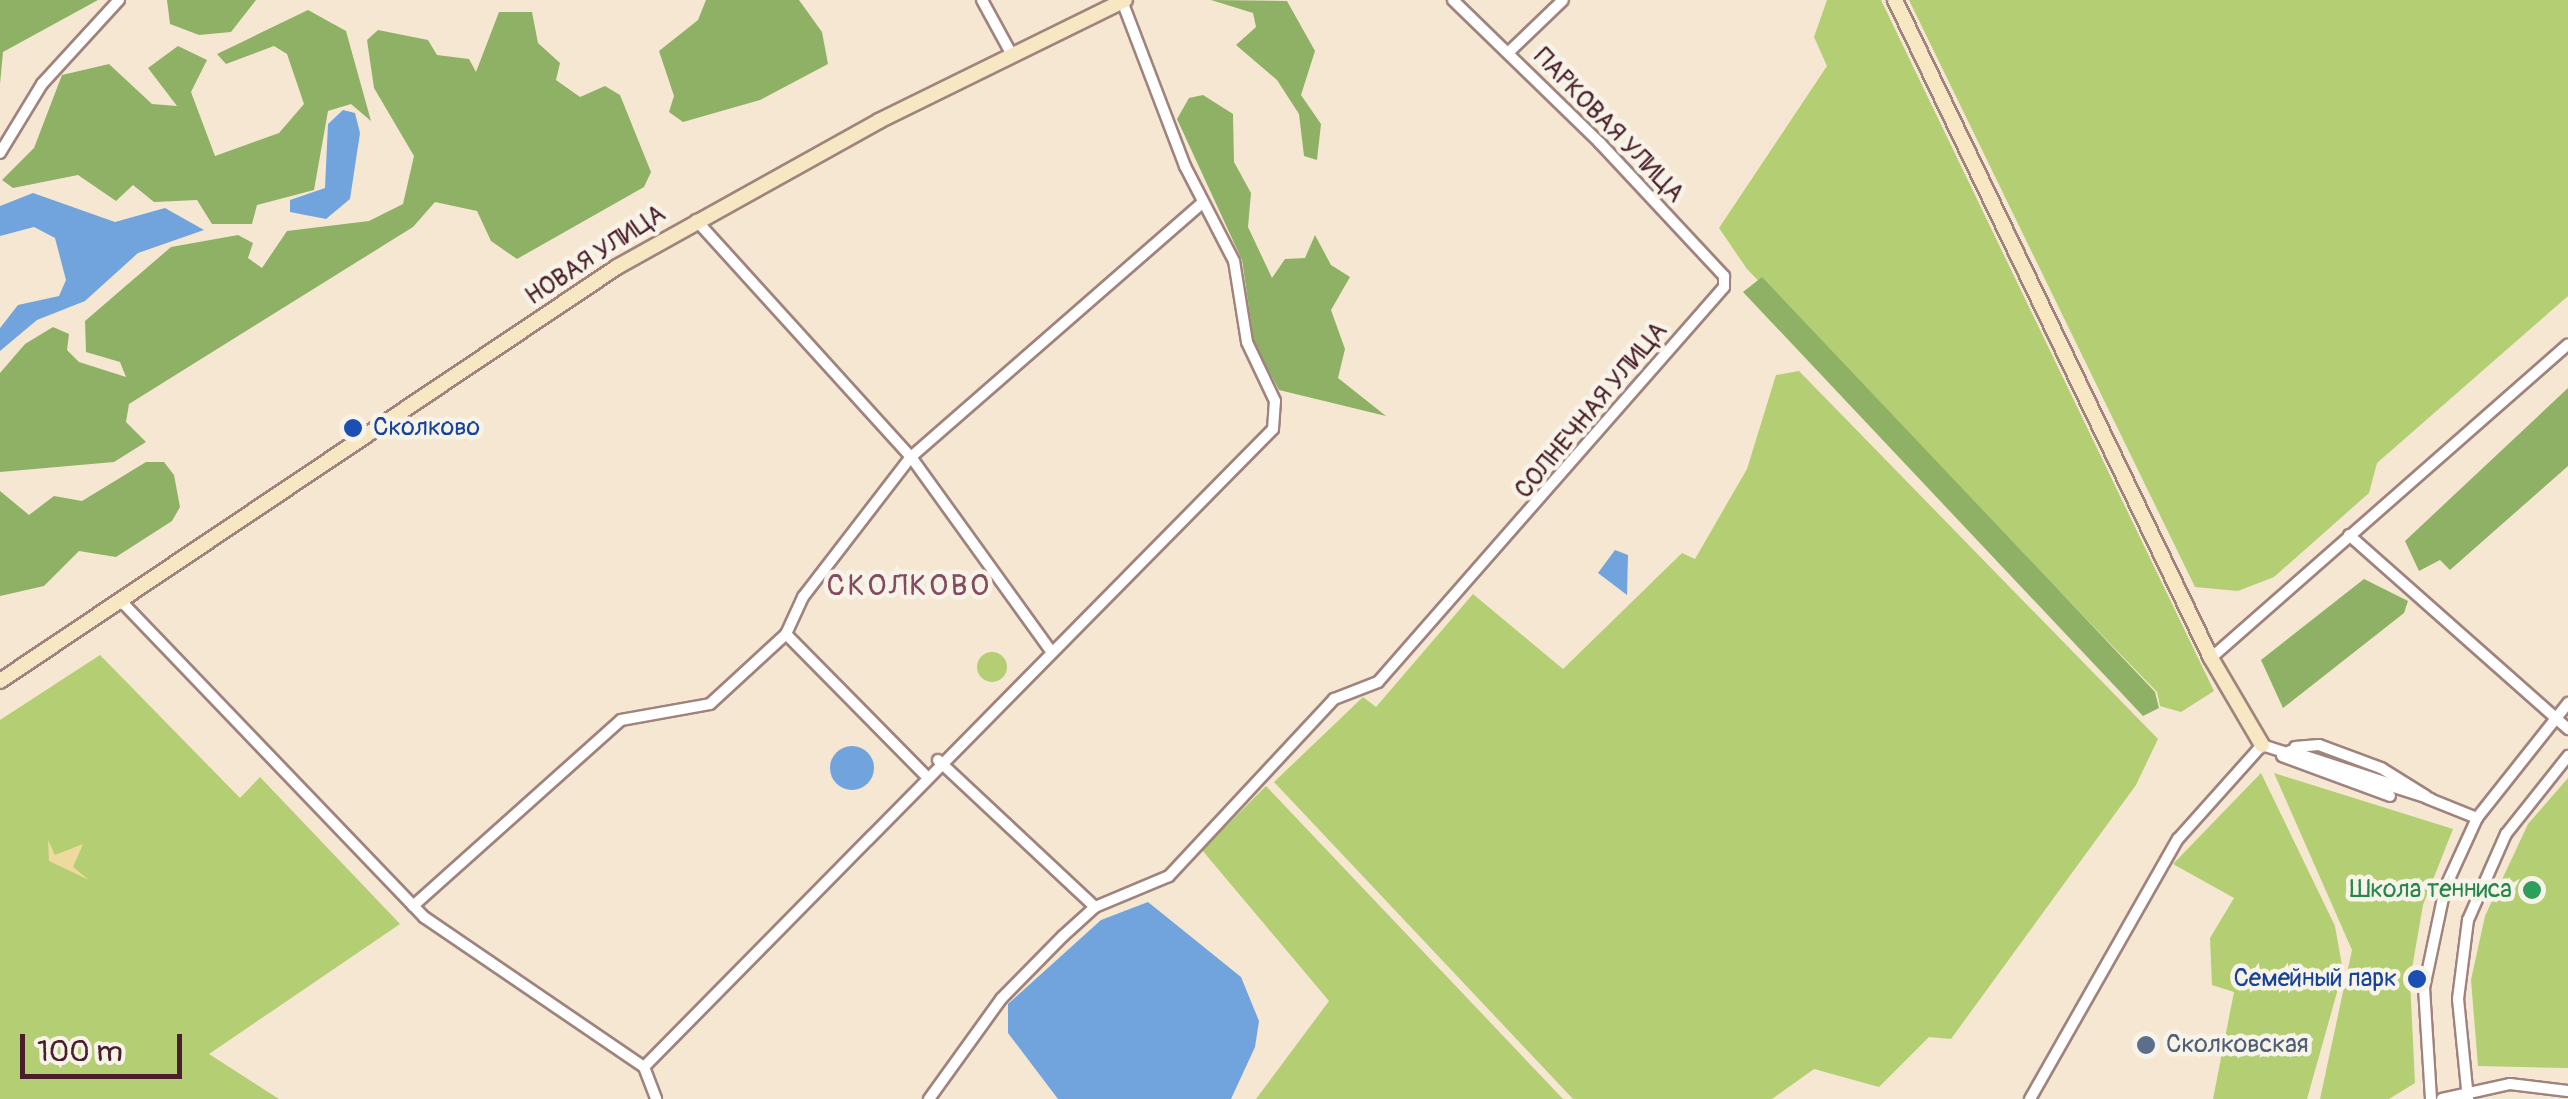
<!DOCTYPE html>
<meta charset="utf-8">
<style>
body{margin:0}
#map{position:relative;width:2568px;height:1099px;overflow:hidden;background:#f6e7d2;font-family:Pangolin,sans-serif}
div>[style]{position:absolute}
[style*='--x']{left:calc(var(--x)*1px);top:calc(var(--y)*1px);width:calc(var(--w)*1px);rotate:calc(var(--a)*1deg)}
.green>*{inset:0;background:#b4ce74}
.round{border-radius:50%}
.forest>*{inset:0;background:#8fb166}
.sand>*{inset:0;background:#eeda9e}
.water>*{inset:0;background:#71a4dd}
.roads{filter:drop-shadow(2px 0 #a0837e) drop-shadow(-2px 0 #a0837e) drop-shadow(0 2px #a0837e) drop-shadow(0 -2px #a0837e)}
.street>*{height:10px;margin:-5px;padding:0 5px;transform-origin:5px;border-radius:5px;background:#fff}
.secondary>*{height:14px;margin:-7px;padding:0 7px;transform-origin:7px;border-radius:7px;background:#f7e8c3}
.dots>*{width:28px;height:28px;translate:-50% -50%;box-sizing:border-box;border:5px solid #f7f3e8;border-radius:50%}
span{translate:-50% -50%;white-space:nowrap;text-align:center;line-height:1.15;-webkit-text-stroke:9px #f7f3e8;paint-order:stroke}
.street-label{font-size:25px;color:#4a1f2b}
.transit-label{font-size:25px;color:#164399}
.left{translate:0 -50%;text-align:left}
.right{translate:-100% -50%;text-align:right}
.leisure-label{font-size:25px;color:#27864d}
.service-label{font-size:25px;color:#4e5e75}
.quarter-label{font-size:30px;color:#844b5e;letter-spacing:2.5px}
.scale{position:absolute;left:20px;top:1034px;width:162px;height:45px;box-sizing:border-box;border:5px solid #4a1f2b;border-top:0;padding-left:12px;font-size:30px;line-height:35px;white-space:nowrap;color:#4a1f2b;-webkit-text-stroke:8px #f7f3e8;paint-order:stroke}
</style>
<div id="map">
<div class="green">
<div style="clip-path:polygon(1827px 0,1881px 0,2214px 691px,2181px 712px,2160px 706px,2157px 692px,1747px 269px,1719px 228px,1827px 66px,1814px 37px)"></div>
<div style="clip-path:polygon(1909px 0,2568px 0,2568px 296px,2377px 463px,2369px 493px,2274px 577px,2238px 591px,2195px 587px)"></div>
<div style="clip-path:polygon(1799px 371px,2158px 739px,2136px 785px,1951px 1039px,1929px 1037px,1879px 1087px,1814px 1069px,1772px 1099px,1573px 1099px,1274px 782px,1363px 697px,1376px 707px,1473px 594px,1563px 669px,1682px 553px,1695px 559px,1747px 469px,1776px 375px)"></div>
<div class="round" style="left:977px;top:652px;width:30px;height:30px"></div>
<div style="clip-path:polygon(100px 655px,240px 798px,260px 777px,400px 924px,209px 1054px,279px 1099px,0 1099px,0 720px)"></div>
<div style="clip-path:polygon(2261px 773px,2335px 926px,2343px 971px,2307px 1099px,2213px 1099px,2234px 992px,2212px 985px,2210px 938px,2234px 898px,2173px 864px)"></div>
<div style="clip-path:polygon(2274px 773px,2453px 829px,2423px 905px,2410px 980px,2415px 1083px,2389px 1099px,2320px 1099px,2352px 950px)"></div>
<div style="clip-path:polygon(2568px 778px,2568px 1068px,2478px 1066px,2471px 980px,2485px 916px,2528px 824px)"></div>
<div style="clip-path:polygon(1266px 786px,1563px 1099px,1256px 1099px,1329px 1001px,1202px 850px)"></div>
</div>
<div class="forest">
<div style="clip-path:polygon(0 0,98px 0,3px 52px,0 84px)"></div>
<div style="clip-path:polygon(167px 0,256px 0,231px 32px,199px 35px,170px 24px)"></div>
<div style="clip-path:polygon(706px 0,799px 0,822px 32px,828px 64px,760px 100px,683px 122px,669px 112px,674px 96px,659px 51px,698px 20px)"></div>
<div style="clip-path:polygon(1211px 0,1287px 1px,1315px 51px,1301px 95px,1321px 124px,1317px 160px,1304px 156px,1299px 114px,1277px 80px,1236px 45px,1256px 27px,1253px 13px)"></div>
<div style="clip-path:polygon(308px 10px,346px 31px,371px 121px,351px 104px,328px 111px,314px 190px,257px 205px,252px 224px,212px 224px,197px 200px,154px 202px,133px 185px,116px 201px,78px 175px,13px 188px,2px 180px,34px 148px,62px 75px,109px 64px,152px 104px,177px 106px,148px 68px,178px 46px,207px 60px,191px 92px,215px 156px,279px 133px,304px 104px,287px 54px,274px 46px,226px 64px,217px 54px)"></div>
<div style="clip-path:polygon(499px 12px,532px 12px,538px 43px,560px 63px,556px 80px,580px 97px,605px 86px,620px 95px,651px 172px,644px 187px,517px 259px,491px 241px,477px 211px,435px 202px,413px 227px,129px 404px,126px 422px,146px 442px,114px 462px,0 472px,0 373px,25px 344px,53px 327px,69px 334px,67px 350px,79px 362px,126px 377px,120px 362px,86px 352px,85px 321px,171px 247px,238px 235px,253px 243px,248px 258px,262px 268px,287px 231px,369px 221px,403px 204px,414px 156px,374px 88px,367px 40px,378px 30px,428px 40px,437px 55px,469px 59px,476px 72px)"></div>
<div style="clip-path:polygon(1203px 95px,1233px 114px,1234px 162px,1251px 193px,1248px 227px,1272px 278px,1285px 259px,1305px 258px,1315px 235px,1331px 265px,1350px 277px,1331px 310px,1345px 349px,1338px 378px,1386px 416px,1279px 390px,1254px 343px,1242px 260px,1177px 119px,1189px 98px)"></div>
<div style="clip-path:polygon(1762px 277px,2155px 692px,2159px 708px,2143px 716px,1743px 292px)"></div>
<div style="clip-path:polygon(2568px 388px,2568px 466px,2450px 570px,2440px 560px,2419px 571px,2405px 541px)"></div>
<div style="clip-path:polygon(146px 462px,164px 462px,174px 475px,180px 507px,172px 521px,116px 557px,79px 551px,44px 586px,0 596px,0 491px,29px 515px,54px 496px,82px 501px)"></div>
<div style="clip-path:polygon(2364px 579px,2408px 601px,2404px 613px,2283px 708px,2261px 660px)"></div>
</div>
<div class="sand">
<div style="clip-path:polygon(48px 840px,55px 855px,83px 844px,73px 867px,89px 880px,49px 861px)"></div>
</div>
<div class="water">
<div style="clip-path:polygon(343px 110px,355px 113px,360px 133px,350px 199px,326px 219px,290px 212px,290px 200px,325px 188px,328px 124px)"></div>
<div style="clip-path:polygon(33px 193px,115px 222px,165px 208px,204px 230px,138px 253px,85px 301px,37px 320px,0 351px,0 328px,18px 305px,59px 296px,66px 280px,55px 238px,34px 227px,0 236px,0 206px)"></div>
<div style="clip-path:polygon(1615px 550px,1628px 555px,1627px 595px,1598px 573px)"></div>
<div class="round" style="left:830px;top:746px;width:44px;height:44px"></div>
<div style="clip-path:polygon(1148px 902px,1241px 977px,1259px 1021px,1255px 1047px,1231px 1099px,1058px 1099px,1008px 1033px,1008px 1004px,1101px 920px)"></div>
</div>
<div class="roads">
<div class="street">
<div style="--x:982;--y:0;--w:63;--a:61.4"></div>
<div style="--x:1508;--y:53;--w:76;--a:-43.9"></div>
<div style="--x:0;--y:153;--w:81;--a:-58.7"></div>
<div style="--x:42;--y:84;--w:114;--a:-47.5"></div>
<div style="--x:696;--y:220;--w:320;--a:47.8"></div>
<div style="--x:911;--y:457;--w:238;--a:54.2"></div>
<div style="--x:2349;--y:535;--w:293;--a:41.5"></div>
<div style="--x:121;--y:601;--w:438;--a:46.2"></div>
<div style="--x:424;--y:917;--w:266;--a:34.3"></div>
<div style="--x:644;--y:1067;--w:34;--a:69"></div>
<div style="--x:786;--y:634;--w:41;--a:-65.3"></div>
<div style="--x:803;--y:597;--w:177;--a:-52.4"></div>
<div style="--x:911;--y:457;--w:385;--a:-41.1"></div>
<div style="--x:2211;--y:658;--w:475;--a:-41.3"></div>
<div style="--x:2295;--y:747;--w:24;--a:-5"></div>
<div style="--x:2319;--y:745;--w:66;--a:20.4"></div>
<div style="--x:2381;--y:768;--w:53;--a:31.9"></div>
<div style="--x:2290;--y:751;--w:122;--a:18.1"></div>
<div style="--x:2282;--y:756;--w:115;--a:20.3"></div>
<div style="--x:938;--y:760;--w:215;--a:43.1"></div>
<div style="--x:2427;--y:798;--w:54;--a:21.8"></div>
<div style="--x:413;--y:906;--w:279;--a:-41.8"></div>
<div style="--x:621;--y:720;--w:90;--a:-10.2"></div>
<div style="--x:710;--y:704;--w:103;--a:-42.6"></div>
<div style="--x:786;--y:634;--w:197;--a:45.4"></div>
<div style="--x:644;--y:1067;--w:896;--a:-45.41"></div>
<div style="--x:1273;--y:429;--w:28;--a:-86"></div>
<div style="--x:1275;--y:401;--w:65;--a:-115.4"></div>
<div style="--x:1247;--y:342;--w:82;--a:-99.1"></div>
<div style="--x:1234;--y:261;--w:107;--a:-117.3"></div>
<div style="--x:1185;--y:166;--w:177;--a:-110.9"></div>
<div style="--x:929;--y:1099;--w:123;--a:-54.2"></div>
<div style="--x:1001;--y:999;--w:88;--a:-45.5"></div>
<div style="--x:1063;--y:936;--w:43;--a:-42.2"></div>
<div style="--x:1095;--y:907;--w:80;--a:-22.7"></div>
<div style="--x:1169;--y:876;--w:242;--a:-47"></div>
<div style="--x:1334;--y:699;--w:47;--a:-21.1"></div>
<div style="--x:1378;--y:682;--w:525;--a:-48.78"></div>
<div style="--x:1724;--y:287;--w:11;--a:-90"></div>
<div style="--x:1724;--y:276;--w:182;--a:-133"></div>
<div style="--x:1600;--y:143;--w:205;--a:-135.8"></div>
<div style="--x:2030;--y:1099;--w:299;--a:-60.4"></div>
<div style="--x:2178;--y:839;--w:126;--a:-48.2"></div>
<div style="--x:2262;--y:745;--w:177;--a:17.7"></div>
<div style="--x:2431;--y:1099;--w:111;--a:-93.6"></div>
<div style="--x:2424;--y:988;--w:102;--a:-78.1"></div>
<div style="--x:2445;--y:888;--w:77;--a:-65.4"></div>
<div style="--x:2477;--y:818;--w:147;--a:-51.6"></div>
<div style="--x:2442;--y:1099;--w:70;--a:-12.4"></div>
<div style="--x:2510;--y:1084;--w:58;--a:6.9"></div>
<div style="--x:2468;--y:1099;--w:100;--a:-95.7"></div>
<div style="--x:2458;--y:999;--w:80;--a:-82.8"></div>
<div style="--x:2468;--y:920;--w:94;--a:-66.2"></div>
<div style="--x:2506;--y:834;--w:100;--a:-51.5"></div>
</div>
<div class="secondary">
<div style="--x:1895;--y:0;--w:730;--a:64.35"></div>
<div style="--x:2211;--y:658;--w:101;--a:59.6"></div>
<div style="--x:0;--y:681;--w:743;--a:-33.86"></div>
<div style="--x:617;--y:267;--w:300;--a:-29.1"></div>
<div style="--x:879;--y:121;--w:274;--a:-26.2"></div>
</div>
</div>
<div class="dots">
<div style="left:353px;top:428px;background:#1a4fb4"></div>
<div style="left:2532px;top:890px;background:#2e9e5b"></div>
<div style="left:2417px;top:979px;background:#1a4fb4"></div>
<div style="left:2146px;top:1045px;background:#5c6f8a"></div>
</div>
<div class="street-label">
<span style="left:1608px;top:126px;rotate:46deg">ПАРКОВАЯ УЛИЦА</span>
<span style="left:596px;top:256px;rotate:-33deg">НОВАЯ УЛИЦА</span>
<span style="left:1592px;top:411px;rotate:-50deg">СОЛНЕЧНАЯ УЛИЦА</span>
</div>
<div class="transit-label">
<span class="left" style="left:373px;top:428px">Сколково</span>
<span class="right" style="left:2397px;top:979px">Семейный парк</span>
</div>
<div class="leisure-label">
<span class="right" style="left:2512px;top:890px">Школа тенниса</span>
</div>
<div class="service-label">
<span class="left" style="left:2166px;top:1045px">Сколковская</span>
</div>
<div class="quarter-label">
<span style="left:909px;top:586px">СКОЛКОВО</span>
</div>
<div class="scale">100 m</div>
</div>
